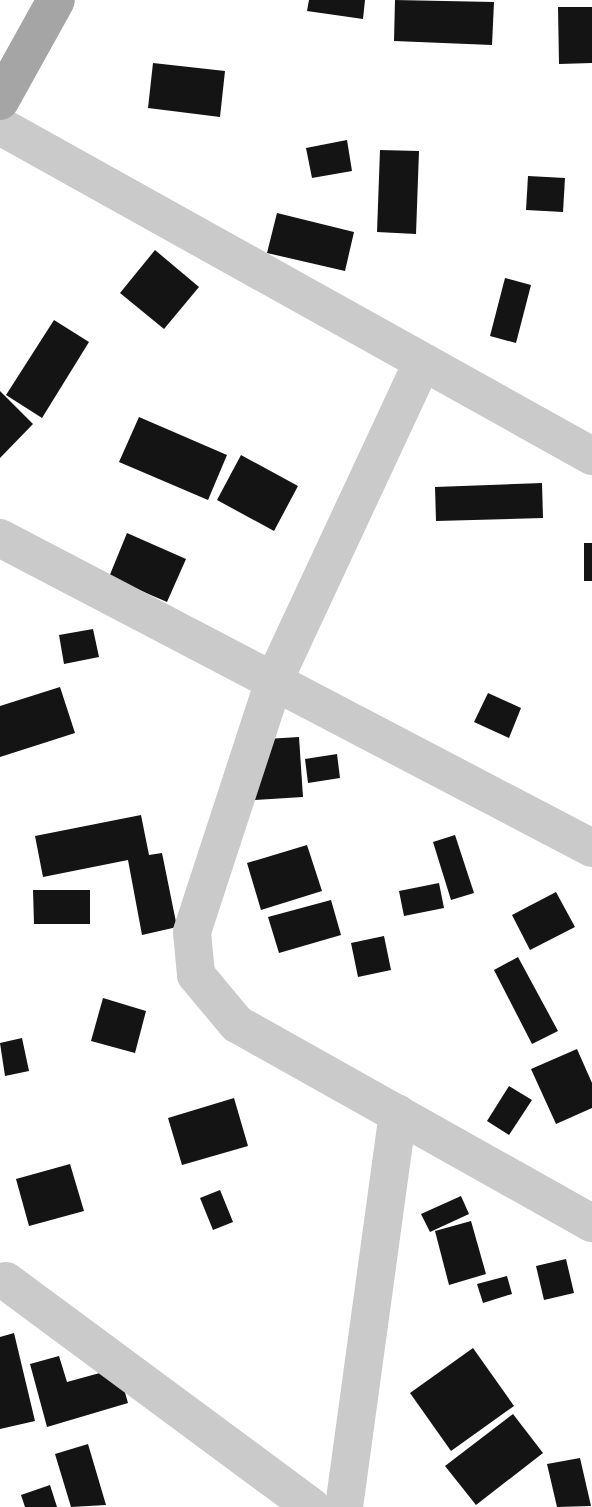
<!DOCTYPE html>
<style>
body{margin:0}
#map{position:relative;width:592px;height:1507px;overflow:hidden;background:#fff;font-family:"IBM Plex Sans",sans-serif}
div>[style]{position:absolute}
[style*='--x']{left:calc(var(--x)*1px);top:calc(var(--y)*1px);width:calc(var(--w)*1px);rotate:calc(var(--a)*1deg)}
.building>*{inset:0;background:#141414}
.minor>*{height:38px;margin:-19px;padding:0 19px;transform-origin:19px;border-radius:19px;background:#cacaca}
.major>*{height:38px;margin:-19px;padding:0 19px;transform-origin:19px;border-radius:19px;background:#a5a5a5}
span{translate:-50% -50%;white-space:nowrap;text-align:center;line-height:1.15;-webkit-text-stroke:7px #fff;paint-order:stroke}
</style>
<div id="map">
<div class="building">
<div style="clip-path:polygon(309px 0,365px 0,363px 19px,307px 11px)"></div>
<div style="clip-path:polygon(395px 0,494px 2px,492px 45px,394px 41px)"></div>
<div style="clip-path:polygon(558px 7px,592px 7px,592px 63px,559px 64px)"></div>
<div style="clip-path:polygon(153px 63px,225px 71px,220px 117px,148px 108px)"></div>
<div style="clip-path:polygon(347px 140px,352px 171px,312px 178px,306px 148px)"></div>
<div style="clip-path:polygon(380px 150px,419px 151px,416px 234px,377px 232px)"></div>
<div style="clip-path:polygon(528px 176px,565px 178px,563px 212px,526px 210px)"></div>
<div style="clip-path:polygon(277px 213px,354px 232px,345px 271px,267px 253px)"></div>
<div style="clip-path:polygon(155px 250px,199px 287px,164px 329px,120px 293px)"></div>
<div style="clip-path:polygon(505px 278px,531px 285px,516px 343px,490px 336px)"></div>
<div style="clip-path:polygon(54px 320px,89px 342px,42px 418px,6px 395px)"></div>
<div style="clip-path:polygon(0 391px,33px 424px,0 458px)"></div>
<div style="clip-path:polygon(139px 417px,227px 455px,208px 500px,119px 462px)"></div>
<div style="clip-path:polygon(241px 455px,298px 486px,274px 531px,217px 500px)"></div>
<div style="clip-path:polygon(542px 483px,543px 518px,436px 521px,435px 487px)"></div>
<div style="clip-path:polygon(127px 533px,186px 559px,167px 602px,109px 577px)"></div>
<div style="clip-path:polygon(584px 543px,592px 543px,592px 581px,584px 581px)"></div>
<div style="clip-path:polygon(93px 629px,99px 657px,64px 664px,59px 635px)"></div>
<div style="clip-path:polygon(60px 687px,75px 733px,0 757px,0 706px)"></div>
<div style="clip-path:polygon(488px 693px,521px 708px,509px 738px,474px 722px)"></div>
<div style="clip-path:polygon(299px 737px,303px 797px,255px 800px,251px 740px)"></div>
<div style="clip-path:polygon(337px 754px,340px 778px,308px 783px,305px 759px)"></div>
<div style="clip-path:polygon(141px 815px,149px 855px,162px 853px,177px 927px,142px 935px,128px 860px,43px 877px,35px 836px)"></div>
<div style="clip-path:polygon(455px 835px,474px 893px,451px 900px,433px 842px)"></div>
<div style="clip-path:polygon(307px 845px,322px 891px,261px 910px,247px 863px)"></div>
<div style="clip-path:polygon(439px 883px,444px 908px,404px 916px,399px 891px)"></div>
<div style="clip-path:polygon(33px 890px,90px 890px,90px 924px,34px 924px)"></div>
<div style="clip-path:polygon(556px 892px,575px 927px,530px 950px,512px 915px)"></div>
<div style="clip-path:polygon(331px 900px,341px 935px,279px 953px,268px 917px)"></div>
<div style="clip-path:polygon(384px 936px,391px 970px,358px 977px,351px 943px)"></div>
<div style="clip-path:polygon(518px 957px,558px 1031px,532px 1044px,494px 970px)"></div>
<div style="clip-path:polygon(103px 998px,146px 1011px,135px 1053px,91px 1041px)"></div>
<div style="clip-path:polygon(22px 1038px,29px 1071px,5px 1076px,0 1043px)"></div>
<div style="clip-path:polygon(577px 1049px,592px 1083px,592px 1108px,556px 1124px,531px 1069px)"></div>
<div style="clip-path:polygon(509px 1086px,532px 1100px,509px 1135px,487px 1121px)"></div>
<div style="clip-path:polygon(234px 1098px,248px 1146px,182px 1165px,168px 1118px)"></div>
<div style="clip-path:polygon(70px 1164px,84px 1211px,29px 1226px,16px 1179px)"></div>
<div style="clip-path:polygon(220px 1190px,233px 1222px,213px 1230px,200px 1198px)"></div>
<div style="clip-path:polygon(461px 1196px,469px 1214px,430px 1232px,421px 1214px)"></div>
<div style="clip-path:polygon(471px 1221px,486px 1274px,449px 1285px,435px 1231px)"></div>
<div style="clip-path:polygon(566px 1259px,574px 1293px,544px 1300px,536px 1266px)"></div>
<div style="clip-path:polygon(507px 1276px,512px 1294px,483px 1303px,477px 1284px)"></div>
<div style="clip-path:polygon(14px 1333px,35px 1421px,0 1429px,0 1337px)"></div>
<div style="clip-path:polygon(473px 1348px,514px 1406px,451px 1451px,410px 1393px)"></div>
<div style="clip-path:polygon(59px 1356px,67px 1382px,118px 1368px,128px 1403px,47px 1427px,30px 1364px)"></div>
<div style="clip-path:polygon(513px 1414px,543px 1453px,476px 1505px,445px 1466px)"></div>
<div style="clip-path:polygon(88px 1444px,106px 1505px,71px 1507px,55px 1454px)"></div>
<div style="clip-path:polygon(580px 1458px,591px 1506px,557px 1507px,547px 1464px)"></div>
<div style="clip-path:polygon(50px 1485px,57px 1507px,25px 1507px,21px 1495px)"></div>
</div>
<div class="minor">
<div style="--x:0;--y:126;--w:678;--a:29.14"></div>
<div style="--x:422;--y:363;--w:351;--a:115"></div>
<div style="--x:274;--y:681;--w:264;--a:108.1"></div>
<div style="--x:192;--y:932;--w:43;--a:84.7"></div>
<div style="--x:196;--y:975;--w:64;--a:50.1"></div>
<div style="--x:237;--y:1024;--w:407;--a:29.3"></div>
<div style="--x:0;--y:538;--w:668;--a:27.64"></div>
<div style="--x:6;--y:1281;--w:380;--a:36.5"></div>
<div style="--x:344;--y:1507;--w:397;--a:-82.2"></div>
</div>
<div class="major">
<div style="--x:0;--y:101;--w:115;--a:-61"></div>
</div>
</div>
